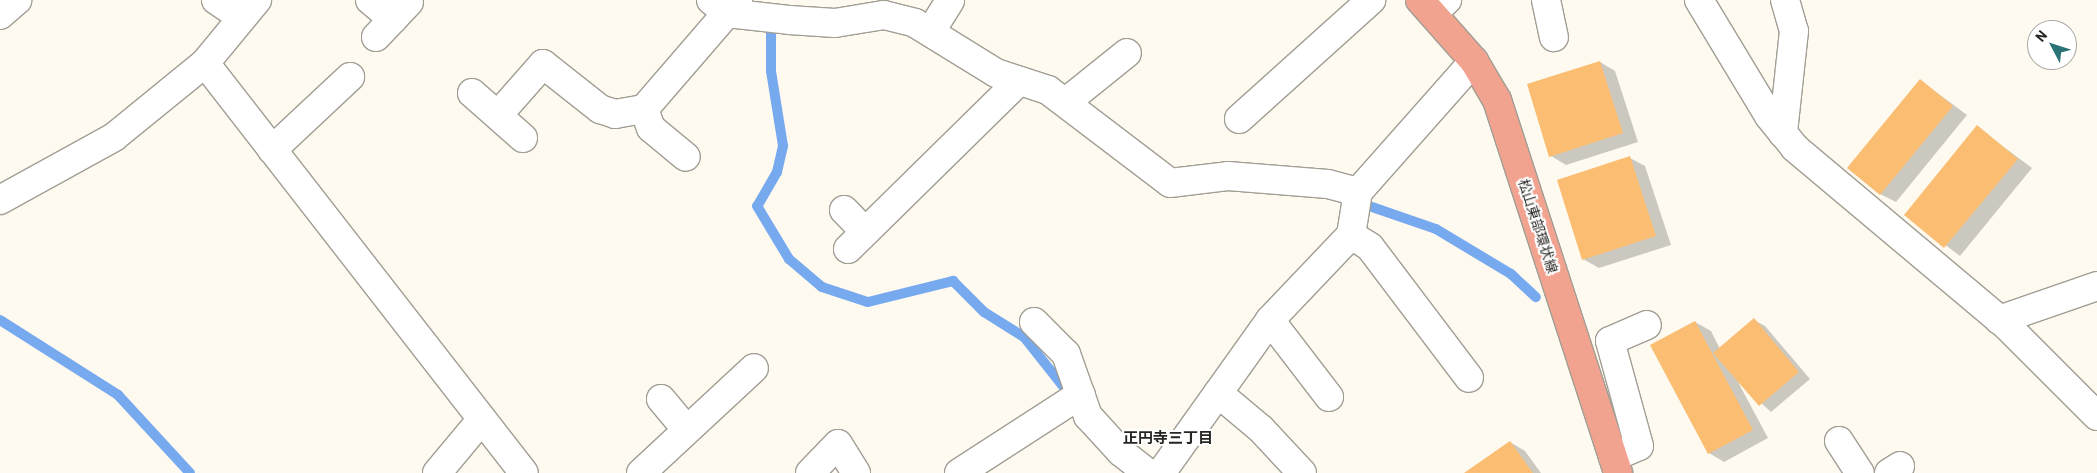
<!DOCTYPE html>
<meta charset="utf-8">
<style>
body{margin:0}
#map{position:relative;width:2097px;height:473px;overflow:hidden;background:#fefaf0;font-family:Barlow,"Noto Sans JP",sans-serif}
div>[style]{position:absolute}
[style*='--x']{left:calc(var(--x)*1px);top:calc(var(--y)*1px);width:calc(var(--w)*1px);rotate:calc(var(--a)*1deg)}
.shadow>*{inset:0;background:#0003}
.stream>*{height:10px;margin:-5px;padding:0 5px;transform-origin:5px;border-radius:5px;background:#77a9ef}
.building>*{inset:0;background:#fabd72}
.roads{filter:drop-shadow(1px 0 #a19e94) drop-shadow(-1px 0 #a19e94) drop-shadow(0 1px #a19e94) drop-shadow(0 -1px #a19e94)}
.minor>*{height:28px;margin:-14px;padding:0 14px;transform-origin:14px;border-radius:14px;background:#fff}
.major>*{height:28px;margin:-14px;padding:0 14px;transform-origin:14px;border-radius:14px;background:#f1a390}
span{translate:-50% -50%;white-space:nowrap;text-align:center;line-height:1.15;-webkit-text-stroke:4px #fff;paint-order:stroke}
.street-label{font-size:14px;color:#272622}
.neighbourhood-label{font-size:15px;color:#272622;font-weight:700}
.north{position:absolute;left:2027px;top:20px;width:50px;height:50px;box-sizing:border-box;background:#fff;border:1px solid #a9a8a7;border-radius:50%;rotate:310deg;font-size:14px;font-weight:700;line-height:20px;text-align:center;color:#272622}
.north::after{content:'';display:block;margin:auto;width:18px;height:22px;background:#2a7478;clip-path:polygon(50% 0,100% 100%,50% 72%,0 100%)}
</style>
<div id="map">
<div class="shadow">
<div style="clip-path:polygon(1600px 62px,1615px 71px,1638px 142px,1566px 165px,1551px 156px)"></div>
<div style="clip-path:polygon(1920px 80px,1967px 115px,1896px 202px,1880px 194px)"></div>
<div style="clip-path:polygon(1977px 127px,2032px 168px,1960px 256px,1906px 215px)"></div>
<div style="clip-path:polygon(1630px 158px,1645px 166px,1671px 245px,1599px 268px,1583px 259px)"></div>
<div style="clip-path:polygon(1754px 320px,1765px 326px,1810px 379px,1771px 412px,1738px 382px,1768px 438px,1724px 462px,1709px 453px,1695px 322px,1711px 331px,1720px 349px)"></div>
<div style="clip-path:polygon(1510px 442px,1525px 451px,1541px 473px,1466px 473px)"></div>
</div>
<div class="stream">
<div style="--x:771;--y:20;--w:51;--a:90"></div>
<div style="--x:771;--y:71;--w:76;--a:80.9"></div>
<div style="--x:783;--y:146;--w:27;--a:103"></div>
<div style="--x:777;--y:172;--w:39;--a:120"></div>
<div style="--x:757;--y:206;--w:62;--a:58.9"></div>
<div style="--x:789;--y:259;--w:43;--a:40.3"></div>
<div style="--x:822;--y:287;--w:48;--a:18.1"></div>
<div style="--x:868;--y:302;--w:88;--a:-13.9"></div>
<div style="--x:953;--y:281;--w:44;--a:45"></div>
<div style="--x:984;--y:312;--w:47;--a:32"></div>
<div style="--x:1024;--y:337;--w:74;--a:51.6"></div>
<div style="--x:1372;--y:207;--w:68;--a:19"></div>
<div style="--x:1436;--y:229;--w:87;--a:31"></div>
<div style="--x:1511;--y:274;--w:34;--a:43"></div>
<div style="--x:0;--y:320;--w:140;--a:32.4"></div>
<div style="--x:118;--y:395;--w:106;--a:47.3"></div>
</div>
<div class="building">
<div style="clip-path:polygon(1600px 61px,1623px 133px,1549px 157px,1527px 84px)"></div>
<div style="clip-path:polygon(1920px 79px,1953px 106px,1880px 195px,1847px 168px)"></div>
<div style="clip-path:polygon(1977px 125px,2018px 159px,1944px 248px,1904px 215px)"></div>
<div style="clip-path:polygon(1630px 156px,1656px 236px,1582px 260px,1557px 180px)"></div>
<div style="clip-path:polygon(1754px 318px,1799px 372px,1759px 406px,1713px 353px)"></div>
<div style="clip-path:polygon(1695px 321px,1753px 430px,1708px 454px,1650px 345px)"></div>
<div style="clip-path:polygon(1510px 441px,1533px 473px,1464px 473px)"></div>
</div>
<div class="roads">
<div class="minor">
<div style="--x:216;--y:0;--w:30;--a:34"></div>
<div style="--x:370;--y:0;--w:30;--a:40"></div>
<div style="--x:711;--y:0;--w:21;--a:39"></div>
<div style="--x:727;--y:13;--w:62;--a:6.4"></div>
<div style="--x:789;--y:20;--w:46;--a:3.7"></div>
<div style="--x:835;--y:23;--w:50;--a:-9.3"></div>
<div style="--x:884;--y:15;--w:32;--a:14"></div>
<div style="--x:915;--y:23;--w:95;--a:31.7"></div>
<div style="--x:996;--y:73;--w:55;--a:18.1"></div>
<div style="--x:1048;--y:90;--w:153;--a:37.3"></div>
<div style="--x:1170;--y:183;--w:58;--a:-6.9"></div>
<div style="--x:1228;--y:176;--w:100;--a:4.6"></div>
<div style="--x:1328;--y:184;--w:31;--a:15"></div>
<div style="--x:1546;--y:0;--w:38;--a:78"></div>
<div style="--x:1699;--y:0;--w:135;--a:58.9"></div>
<div style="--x:1769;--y:116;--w:22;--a:51"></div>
<div style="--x:1785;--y:0;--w:32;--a:74"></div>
<div style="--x:1794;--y:31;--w:103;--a:96.2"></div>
<div style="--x:1783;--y:133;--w:19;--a:51"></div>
<div style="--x:1795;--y:148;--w:278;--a:40"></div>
<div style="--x:2008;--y:327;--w:126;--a:45"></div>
<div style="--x:1434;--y:12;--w:18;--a:-43"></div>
<div style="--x:0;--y:15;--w:23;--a:-41"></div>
<div style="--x:931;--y:31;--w:36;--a:-58"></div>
<div style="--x:376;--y:37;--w:48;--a:-46.7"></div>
<div style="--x:205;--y:63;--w:519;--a:52.12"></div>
<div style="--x:472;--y:93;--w:68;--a:41.4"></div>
<div style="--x:1066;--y:102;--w:78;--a:-38.8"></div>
<div style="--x:644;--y:109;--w:20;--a:70"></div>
<div style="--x:651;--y:128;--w:45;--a:39.6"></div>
<div style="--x:498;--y:115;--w:68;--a:-48.6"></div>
<div style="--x:543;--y:64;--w:73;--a:38.3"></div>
<div style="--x:600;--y:109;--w:16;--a:18"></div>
<div style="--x:615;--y:114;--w:29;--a:-10"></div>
<div style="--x:644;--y:109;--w:144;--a:-49.2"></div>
<div style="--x:1239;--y:119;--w:178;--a:-42"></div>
<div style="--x:272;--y:150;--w:107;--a:-43.1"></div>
<div style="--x:0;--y:200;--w:130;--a:-28.9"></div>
<div style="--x:114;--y:137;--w:117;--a:-39.1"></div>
<div style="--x:205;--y:63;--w:82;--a:-50.5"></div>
<div style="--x:844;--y:210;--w:30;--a:46"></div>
<div style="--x:1351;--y:235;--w:22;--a:32"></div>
<div style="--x:1370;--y:247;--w:164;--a:52.9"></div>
<div style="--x:848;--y:249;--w:240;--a:-44.5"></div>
<div style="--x:1270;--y:320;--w:97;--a:52.5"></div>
<div style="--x:1999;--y:320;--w:104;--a:-19.1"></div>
<div style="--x:1034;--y:322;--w:45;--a:45"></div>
<div style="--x:1066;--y:354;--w:66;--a:70.5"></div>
<div style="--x:1088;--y:416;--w:49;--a:47.5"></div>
<div style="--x:1121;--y:452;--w:34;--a:38"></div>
<div style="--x:1218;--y:393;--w:56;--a:39.9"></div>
<div style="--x:1261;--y:429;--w:60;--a:47"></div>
<div style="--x:661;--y:399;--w:40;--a:50"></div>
<div style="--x:1839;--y:441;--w:38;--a:57"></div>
<div style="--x:1613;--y:457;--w:28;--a:-23"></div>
<div style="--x:1639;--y:446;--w:109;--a:-105.4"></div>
<div style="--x:1610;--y:341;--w:40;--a:-23.4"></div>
<div style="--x:437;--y:473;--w:70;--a:-50.2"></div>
<div style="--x:641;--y:473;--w:154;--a:-42.9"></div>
<div style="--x:810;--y:473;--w:40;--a:-46"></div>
<div style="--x:838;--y:444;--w:34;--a:58"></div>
<div style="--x:959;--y:473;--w:145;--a:-32.9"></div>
<div style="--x:1161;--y:473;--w:188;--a:-54.5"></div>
<div style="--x:1270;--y:320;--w:117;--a:-46.4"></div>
<div style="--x:1351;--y:235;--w:44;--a:-80.8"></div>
<div style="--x:1358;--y:192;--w:175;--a:-48.5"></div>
<div style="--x:1889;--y:473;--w:13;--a:-32"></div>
</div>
<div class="major">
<div style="--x:1420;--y:0;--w:81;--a:48.5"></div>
<div style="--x:1474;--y:61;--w:45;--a:59.5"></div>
<div style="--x:1497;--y:100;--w:392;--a:72"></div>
</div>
</div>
<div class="street-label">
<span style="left:1538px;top:226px;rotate:72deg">松山東部環状線</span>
</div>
<div class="neighbourhood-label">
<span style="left:1168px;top:438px">正円寺三丁目</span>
</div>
<div class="north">N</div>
</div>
